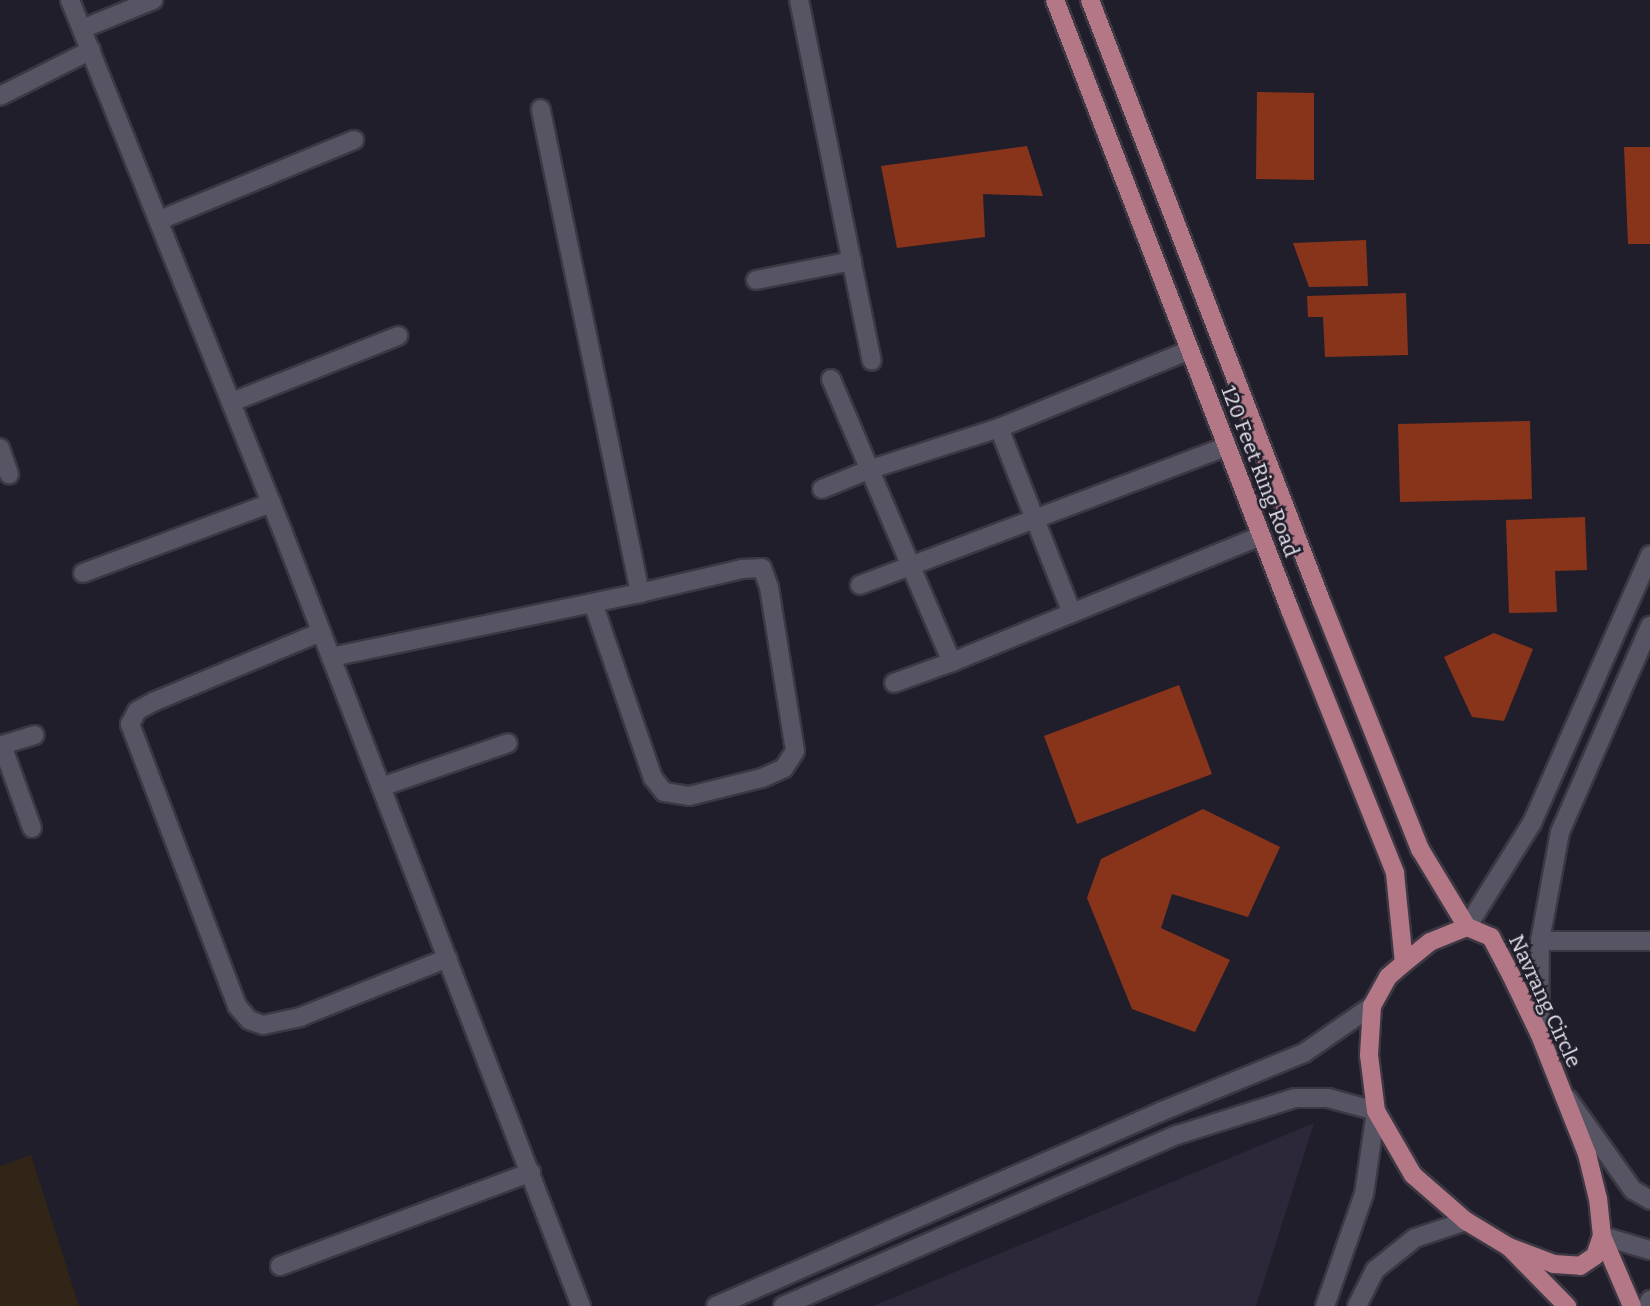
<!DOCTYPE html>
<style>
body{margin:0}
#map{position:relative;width:1650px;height:1306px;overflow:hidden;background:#211e2b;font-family:Bitter,serif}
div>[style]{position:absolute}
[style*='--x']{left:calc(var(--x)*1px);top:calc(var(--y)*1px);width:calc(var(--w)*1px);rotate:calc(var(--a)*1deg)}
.commercial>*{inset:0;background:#312517}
.built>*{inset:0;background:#2c2739}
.building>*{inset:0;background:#88341b}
.roads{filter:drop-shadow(2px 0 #3b3843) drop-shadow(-2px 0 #3b3843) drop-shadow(0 2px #3b3843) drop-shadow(0 -2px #3b3843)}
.minor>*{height:18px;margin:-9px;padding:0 9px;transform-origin:9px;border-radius:9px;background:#575463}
.major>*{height:18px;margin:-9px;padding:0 9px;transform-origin:9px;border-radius:9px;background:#b47786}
span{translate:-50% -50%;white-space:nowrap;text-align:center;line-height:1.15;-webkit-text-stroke:5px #211e2b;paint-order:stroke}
.street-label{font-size:21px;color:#e6e4ed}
</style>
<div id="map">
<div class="commercial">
<div style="clip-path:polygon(31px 1155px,79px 1306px,0 1306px,0 1166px)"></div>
</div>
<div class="built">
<div style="clip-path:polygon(1314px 1123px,1256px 1306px,873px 1306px)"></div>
</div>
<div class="building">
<div style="clip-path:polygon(1257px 92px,1314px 93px,1314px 180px,1256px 179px)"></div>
<div style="clip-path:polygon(1027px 146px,1043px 196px,983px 194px,985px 237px,897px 248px,881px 166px)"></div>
<div style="clip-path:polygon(1624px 147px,1650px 147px,1650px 244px,1628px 244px)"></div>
<div style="clip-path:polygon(1366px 240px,1368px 286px,1309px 287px,1293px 243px)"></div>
<div style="clip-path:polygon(1406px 293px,1408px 355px,1325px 357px,1323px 317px,1308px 317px,1307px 296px)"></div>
<div style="clip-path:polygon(1530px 421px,1532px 499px,1400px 502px,1398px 424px)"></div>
<div style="clip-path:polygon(1585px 517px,1587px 570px,1555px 571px,1557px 612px,1509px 613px,1506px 520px)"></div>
<div style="clip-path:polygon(1494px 633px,1533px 649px,1504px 721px,1472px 717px,1444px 657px)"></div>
<div style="clip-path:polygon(1179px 685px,1212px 774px,1077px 824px,1044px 736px)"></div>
<div style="clip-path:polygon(1203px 809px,1280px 847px,1248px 917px,1172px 894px,1161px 928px,1230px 960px,1195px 1032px,1132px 1009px,1087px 898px,1101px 859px)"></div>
</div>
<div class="roads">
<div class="minor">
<div style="--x:70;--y:0;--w:571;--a:68.2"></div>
<div style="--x:282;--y:530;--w:832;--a:68.93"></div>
<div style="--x:799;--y:0;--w:368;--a:78.6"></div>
<div style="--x:82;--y:29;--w:77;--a:-22.2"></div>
<div style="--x:0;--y:96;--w:102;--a:-26.8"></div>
<div style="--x:160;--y:220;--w:210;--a:-22.4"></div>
<div style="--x:756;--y:280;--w:98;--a:-11.2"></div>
<div style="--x:831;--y:379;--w:308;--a:66.9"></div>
<div style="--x:952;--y:662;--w:334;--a:-22.2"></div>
<div style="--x:232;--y:402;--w:179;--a:-21.7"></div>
<div style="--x:999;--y:428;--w:199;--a:68.5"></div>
<div style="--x:0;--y:448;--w:28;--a:71"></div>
<div style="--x:822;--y:489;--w:50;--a:-22.4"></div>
<div style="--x:868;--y:470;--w:138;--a:-17.8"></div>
<div style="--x:999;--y:428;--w:206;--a:-22.2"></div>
<div style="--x:83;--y:573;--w:201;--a:-20.4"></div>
<div style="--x:860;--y:585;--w:392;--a:-20.7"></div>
<div style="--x:593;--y:603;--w:185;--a:71.1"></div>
<div style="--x:653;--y:778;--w:18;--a:52"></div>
<div style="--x:664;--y:792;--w:25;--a:9"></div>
<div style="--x:689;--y:796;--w:75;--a:-13.9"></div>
<div style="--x:762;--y:778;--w:24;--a:-24"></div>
<div style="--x:784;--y:768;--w:20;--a:-57"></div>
<div style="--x:795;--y:751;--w:166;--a:-99"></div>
<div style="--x:769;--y:587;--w:20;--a:-110"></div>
<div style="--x:762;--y:568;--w:20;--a:177"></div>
<div style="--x:742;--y:569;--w:105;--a:166.8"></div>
<div style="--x:321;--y:632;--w:182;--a:157.4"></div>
<div style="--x:153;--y:702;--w:18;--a:151"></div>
<div style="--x:137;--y:711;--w:15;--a:118"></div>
<div style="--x:130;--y:724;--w:276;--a:69.2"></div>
<div style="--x:228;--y:982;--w:26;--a:69"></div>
<div style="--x:237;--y:1006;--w:18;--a:49"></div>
<div style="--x:249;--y:1020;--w:15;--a:20"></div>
<div style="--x:263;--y:1025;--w:38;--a:-12"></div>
<div style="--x:300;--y:1017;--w:159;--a:-21.7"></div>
<div style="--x:331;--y:657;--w:316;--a:-11.7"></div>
<div style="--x:640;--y:593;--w:494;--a:-101.6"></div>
<div style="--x:894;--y:683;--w:62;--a:-19.9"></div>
<div style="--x:381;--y:787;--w:134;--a:-19.1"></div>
<div style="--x:32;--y:828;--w:88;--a:-109.9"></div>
<div style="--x:2;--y:745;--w:34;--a:-17"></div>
<div style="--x:1467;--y:927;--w:123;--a:-58"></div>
<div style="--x:1532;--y:823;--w:293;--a:-66.2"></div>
<div style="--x:1540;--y:941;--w:110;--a:0"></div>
<div style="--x:1539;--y:1033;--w:92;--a:-89.4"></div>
<div style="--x:1540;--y:941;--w:111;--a:-79.6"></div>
<div style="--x:1560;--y:832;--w:225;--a:-66.4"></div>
<div style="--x:1568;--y:1099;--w:112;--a:54.5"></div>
<div style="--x:1633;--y:1190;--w:20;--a:30"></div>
<div style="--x:1602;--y:1236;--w:50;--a:16.3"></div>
<div style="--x:280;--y:1266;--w:268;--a:-20.5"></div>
<div style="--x:716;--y:1306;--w:485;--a:-23.6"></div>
<div style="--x:1160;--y:1112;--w:156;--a:-22.3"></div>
<div style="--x:1304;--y:1053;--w:83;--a:-34.7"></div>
<div style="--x:783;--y:1306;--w:430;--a:-23.5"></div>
<div style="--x:1177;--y:1135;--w:124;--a:-17.4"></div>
<div style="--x:1295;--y:1098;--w:33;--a:0"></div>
<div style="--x:1328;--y:1098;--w:50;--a:15.2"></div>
<div style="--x:1376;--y:1111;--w:84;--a:98.2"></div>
<div style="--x:1364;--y:1194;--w:119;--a:109.2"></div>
<div style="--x:1357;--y:1306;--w:40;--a:-63.4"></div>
<div style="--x:1375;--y:1270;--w:51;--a:-38.7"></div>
<div style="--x:1415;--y:1238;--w:54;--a:-18.4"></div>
<div style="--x:1647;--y:1306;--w:7;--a:-63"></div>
</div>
<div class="major">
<div style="--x:1055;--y:0;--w:654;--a:68.93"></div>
<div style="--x:1290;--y:610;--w:283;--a:68.2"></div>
<div style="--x:1395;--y:873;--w:90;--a:84.3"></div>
<div style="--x:1090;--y:0;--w:646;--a:68.96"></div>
<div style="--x:1322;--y:603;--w:265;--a:68.3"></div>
<div style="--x:1420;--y:849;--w:91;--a:58.9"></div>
<div style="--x:1602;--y:1236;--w:76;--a:66.8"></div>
<div style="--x:1509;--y:1247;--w:48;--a:20.7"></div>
<div style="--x:1554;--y:1264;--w:26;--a:4"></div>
<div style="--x:1580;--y:1266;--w:18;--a:-34"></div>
<div style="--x:1595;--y:1256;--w:21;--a:-71"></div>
<div style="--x:1602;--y:1236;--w:37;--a:-96"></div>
<div style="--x:1598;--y:1199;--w:46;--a:-103.7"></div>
<div style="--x:1587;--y:1154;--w:130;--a:-111.6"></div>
<div style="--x:1539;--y:1033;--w:64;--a:-115.8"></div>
<div style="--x:1511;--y:975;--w:43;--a:-117.8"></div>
<div style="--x:1491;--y:937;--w:26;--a:-157"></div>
<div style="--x:1467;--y:927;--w:40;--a:158"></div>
<div style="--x:1430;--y:942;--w:33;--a:141"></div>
<div style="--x:1404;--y:963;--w:21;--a:139"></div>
<div style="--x:1388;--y:977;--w:33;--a:119"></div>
<div style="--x:1372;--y:1006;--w:49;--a:93.5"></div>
<div style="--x:1369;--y:1055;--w:56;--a:82.9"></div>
<div style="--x:1376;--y:1111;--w:74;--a:60"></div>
<div style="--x:1413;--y:1175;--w:70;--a:41"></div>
<div style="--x:1466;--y:1221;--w:50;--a:31.2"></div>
<div style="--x:1509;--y:1247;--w:83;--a:45.5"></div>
</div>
</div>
<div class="street-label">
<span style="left:1260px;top:471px;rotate:69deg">120 Feet Ring Road</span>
<span style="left:1545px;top:1001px;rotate:65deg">Navrang Circle</span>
</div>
</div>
